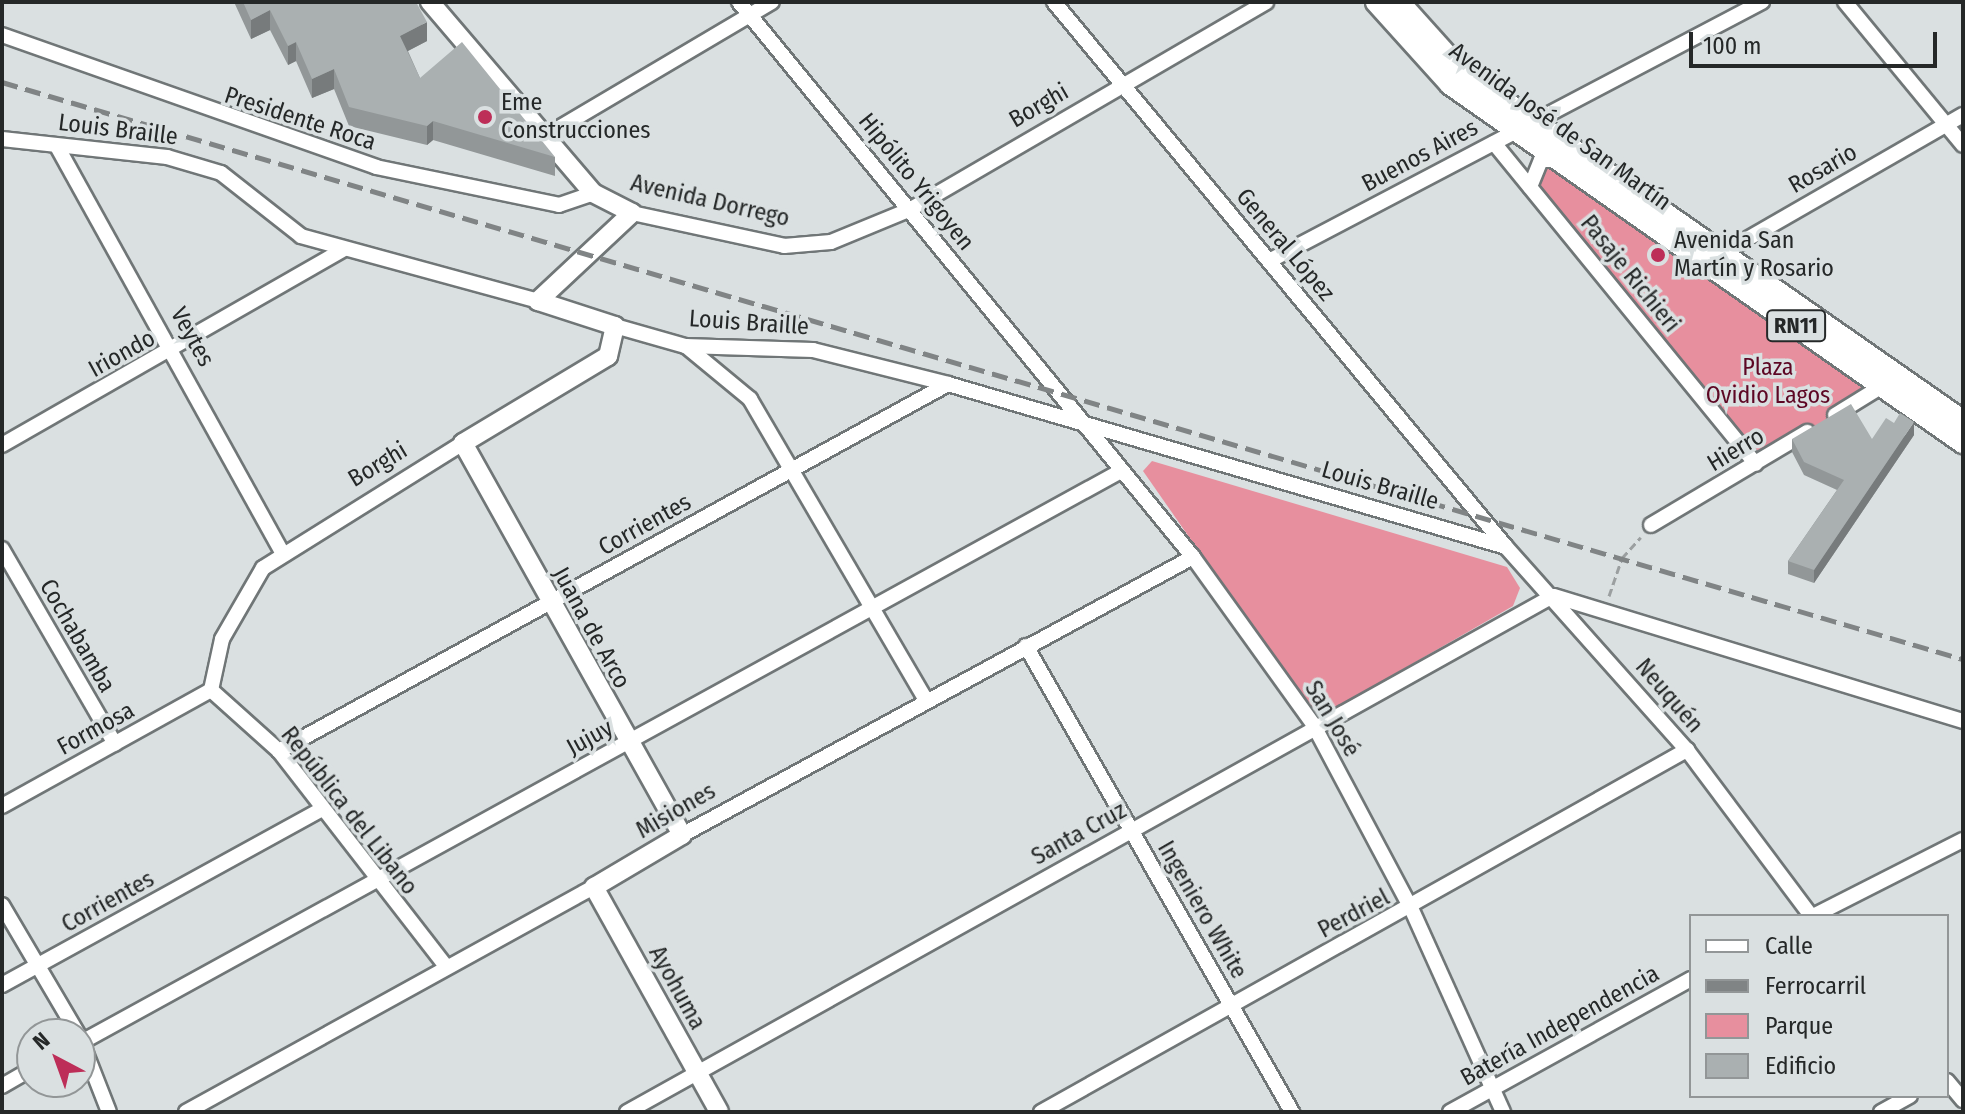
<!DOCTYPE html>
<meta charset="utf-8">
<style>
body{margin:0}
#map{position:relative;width:1965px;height:1114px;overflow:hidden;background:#dae0e1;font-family:"Fira Sans Condensed",sans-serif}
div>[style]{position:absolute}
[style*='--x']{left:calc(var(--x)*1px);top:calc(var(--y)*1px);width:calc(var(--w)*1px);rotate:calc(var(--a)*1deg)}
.green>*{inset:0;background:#e78f9e}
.path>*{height:3px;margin-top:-1.5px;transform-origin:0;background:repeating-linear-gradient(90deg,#9b9fa0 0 8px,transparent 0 12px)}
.roads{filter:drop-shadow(2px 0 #707677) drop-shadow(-2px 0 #707677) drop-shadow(0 2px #707677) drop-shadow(0 -2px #707677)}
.street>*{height:14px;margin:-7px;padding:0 7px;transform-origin:7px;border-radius:7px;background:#fff}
.secondary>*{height:18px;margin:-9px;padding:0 9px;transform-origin:9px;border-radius:9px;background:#fff}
.primary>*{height:22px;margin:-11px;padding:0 11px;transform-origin:11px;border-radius:11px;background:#fff}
.rail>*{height:5px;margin-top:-2.5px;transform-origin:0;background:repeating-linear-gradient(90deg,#808485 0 16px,transparent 0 24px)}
.wall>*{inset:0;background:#929798}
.shaded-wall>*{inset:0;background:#777b7c}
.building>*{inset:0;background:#aab0b1}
.dots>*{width:22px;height:22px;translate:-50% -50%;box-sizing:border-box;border:4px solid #dae0e1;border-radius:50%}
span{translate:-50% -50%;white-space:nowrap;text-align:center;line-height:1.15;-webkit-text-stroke:7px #dae0e1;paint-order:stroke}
.shield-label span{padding:2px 6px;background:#dae0e1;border:2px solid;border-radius:6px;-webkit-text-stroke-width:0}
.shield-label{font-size:22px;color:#252828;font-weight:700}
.poi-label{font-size:24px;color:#252828}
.left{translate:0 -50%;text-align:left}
.street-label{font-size:24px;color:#252828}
.park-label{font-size:24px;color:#5d0724}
.frame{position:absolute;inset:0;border:4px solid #252828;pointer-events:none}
.legend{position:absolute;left:1689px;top:914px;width:260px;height:184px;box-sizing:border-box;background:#dae0e1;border:2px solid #929697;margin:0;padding:10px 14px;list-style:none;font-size:24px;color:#252828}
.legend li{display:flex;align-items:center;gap:16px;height:40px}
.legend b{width:40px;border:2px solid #929697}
.north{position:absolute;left:16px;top:1018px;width:80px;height:80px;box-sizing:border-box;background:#dae0e1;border:2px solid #929697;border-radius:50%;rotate:319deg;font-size:22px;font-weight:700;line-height:32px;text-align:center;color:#252828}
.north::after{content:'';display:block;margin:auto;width:28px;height:36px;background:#bd2e58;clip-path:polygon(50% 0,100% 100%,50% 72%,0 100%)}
.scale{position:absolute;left:1689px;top:32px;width:248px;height:36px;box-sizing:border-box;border:4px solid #252828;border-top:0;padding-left:10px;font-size:24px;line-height:28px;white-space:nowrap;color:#252828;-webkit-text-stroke:6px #dae0e1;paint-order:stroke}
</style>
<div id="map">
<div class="green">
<div style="clip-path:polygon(1541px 160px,1882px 386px,1756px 464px,1530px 187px)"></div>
<div style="clip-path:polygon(1152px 461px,1507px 567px,1520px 588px,1513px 606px,1316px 719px,1143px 471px)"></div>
</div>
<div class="path">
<div style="--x:1609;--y:596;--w:40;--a:-71.1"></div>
<div style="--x:1622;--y:558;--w:28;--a:-48"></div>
</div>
<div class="roads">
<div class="street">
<div style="--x:739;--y:2;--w:717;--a:50.72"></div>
<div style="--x:1193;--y:557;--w:206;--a:54.3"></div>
<div style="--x:1313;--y:724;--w:208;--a:62"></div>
<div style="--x:1411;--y:908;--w:224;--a:65.7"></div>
<div style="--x:1054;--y:2;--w:708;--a:50.33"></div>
<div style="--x:1506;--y:547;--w:272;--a:48.3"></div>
<div style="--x:1687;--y:750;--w:207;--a:53.2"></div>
<div style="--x:1845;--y:2;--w:185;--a:50.5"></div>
<div style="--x:2;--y:35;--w:397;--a:19.4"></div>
<div style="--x:376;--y:167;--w:187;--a:11.7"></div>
<div style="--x:559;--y:205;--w:36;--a:-19"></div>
<div style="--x:542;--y:138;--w:267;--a:-30.6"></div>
<div style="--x:2;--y:139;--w:166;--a:6.2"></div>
<div style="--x:167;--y:157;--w:56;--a:16.5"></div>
<div style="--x:221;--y:173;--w:102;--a:38.2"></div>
<div style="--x:301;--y:236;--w:246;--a:15.3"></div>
<div style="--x:1494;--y:143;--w:414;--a:50.8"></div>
<div style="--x:58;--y:148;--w:460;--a:61"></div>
<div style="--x:1530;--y:187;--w:29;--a:-68"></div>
<div style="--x:1541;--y:160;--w:15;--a:0"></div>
<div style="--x:632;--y:213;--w:156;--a:12.2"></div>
<div style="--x:784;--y:246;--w:47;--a:-4.9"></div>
<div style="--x:831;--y:242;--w:87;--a:-22.4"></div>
<div style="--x:911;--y:209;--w:411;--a:-30.2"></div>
<div style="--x:1716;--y:257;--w:285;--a:-29.9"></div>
<div style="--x:1269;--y:261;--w:557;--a:-27.72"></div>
<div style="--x:615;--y:326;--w:73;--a:15.9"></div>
<div style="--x:685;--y:346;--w:128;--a:1.8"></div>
<div style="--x:813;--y:350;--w:139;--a:14.1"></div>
<div style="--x:948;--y:384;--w:581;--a:16.28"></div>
<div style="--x:686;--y:346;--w:83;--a:39.6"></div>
<div style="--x:750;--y:399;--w:347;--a:59.7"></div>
<div style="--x:1835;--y:415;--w:55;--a:-31.7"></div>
<div style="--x:2;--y:445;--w:394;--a:-29.8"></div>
<div style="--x:1651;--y:525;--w:182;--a:-30.8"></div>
<div style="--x:2;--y:549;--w:225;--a:59.9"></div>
<div style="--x:1554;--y:596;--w:428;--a:17"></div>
<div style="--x:1026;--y:646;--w:537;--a:60.28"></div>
<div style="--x:211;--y:690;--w:52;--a:-77.8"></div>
<div style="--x:222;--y:639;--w:82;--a:-60"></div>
<div style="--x:263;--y:568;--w:236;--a:-32"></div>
<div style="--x:211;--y:690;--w:91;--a:41.9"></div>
<div style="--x:279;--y:751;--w:272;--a:52.2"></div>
<div style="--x:279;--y:751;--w:763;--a:-28.75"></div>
<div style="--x:2;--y:806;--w:239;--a:-29"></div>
<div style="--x:682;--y:835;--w:582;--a:-28.55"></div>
<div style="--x:2;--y:905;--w:150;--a:59.5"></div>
<div style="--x:1813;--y:916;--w:168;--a:-26.9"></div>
<div style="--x:2;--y:985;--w:363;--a:-28.8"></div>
<div style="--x:80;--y:1038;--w:79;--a:68.6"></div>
<div style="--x:80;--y:1043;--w:1188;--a:-28.79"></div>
<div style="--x:1947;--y:1081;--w:25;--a:50"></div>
<div style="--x:2;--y:1086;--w:34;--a:-30"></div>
<div style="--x:186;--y:1112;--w:466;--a:-28.9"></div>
<div style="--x:627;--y:1112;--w:1060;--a:-29.13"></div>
<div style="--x:1041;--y:1112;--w:741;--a:-29.27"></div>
<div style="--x:1450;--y:1112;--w:275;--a:-28.9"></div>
<div style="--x:1881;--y:1112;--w:33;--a:-29"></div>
</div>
<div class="secondary">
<div style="--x:430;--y:2;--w:251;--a:49.5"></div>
<div style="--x:593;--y:193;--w:44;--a:27.1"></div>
<div style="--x:632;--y:213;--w:129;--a:136.9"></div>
<div style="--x:538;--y:301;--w:81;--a:18"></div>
<div style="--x:615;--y:326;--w:31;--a:103"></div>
<div style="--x:608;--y:356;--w:169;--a:149"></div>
<div style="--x:463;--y:443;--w:449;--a:60.8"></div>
<div style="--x:682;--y:835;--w:102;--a:149.4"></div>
<div style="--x:594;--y:887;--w:257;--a:60.9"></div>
</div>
<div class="primary">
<div style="--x:1377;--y:2;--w:110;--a:47.9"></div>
<div style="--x:1451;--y:84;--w:625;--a:34.96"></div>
<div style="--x:1398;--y:2;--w:94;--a:48"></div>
<div style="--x:1461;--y:72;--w:612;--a:34.88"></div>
</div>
</div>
<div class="rail">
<div style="--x:2;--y:82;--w:2044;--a:16.4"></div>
</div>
<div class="wall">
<div style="clip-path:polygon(234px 2px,416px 2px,427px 41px,408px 51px,420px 78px,555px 157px,555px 176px,433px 140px,427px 145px,349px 126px,334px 89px,312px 98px,296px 61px,288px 65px,270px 30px,251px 39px)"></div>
<div style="clip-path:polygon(1914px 435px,1814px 583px,1788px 574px,1788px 561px,1837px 490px,1804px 475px,1792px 452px,1792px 439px,1872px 439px)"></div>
</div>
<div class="shaded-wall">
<div style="clip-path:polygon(270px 10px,270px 30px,251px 39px,251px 20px)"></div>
<div style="clip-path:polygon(427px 22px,427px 41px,400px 55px,400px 36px)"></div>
<div style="clip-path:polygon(296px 42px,296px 61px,288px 65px,288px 46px)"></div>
<div style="clip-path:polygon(334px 69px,334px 89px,312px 98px,312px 79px)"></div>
<div style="clip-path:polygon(433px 121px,433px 140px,427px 145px,427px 126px)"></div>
<div style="clip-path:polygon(1914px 422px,1914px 435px,1814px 583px,1814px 570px)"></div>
</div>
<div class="building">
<div style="clip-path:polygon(243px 2px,416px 2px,427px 22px,400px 36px,420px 78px,462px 42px,555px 157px,433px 121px,427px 126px,349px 107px,334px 69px,312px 79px,296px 42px,288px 46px,270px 10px,251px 20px)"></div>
<div style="clip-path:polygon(1851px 404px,1872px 439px,1886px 418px,1894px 423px,1900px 413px,1914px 422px,1814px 570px,1788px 561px,1844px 480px,1804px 462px,1792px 439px)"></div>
</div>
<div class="dots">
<div style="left:485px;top:117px;background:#bd2e58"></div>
<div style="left:1658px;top:255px;background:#bd2e58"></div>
</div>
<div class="shield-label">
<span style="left:1796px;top:326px">RN11</span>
</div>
<div class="poi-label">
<span class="left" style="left:501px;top:117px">Eme<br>Construcciones</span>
<span class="left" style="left:1674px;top:255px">Avenida San<br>Martín y Rosario</span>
</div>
<div class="street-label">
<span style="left:1039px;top:106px;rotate:-30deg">Borghi</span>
<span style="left:300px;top:119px;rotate:18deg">Presidente Roca</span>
<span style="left:1560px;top:127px;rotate:36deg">Avenida José de San Martín</span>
<span style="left:118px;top:130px;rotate:7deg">Louis Braille</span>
<span style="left:1420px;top:156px;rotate:-28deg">Buenos Aires</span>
<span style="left:1823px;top:169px;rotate:-30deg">Rosario</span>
<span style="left:916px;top:182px;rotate:51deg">Hipólito Yrigoyen</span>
<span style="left:710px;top:201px;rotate:13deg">Avenida Dorrego</span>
<span style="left:1285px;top:245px;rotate:50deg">General López</span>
<span style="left:1630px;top:274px;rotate:51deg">Pasaje Richieri</span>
<span style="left:749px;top:323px;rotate:4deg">Louis Braille</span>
<span style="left:192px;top:337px;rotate:61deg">Veytes</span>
<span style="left:122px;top:354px;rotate:-29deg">Iriondo</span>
<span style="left:1736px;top:450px;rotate:-31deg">Hierro</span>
<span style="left:378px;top:465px;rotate:-31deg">Borghi</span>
<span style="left:1380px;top:486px;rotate:16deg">Louis Braille</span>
<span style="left:645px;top:525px;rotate:-29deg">Corrientes</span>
<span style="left:591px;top:628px;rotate:61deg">Juana de Arco</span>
<span style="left:77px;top:636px;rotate:60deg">Cochabamba</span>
<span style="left:1669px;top:696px;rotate:49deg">Neuquén</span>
<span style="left:1332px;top:719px;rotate:59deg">San José</span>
<span style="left:96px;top:729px;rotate:-29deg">Formosa</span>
<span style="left:590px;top:738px;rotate:-29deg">Jujuy</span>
<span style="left:349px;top:811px;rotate:52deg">República del Libano</span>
<span style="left:676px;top:811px;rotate:-30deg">Misiones</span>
<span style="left:1079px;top:834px;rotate:-29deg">Santa Cruz</span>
<span style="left:108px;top:902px;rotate:-29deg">Corrientes</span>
<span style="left:1202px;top:910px;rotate:60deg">Ingeniero White</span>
<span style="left:1354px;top:914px;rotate:-28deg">Perdriel</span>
<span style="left:677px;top:988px;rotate:61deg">Ayohuma</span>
<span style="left:1560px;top:1026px;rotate:-29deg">Batería Independencia</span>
</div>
<div class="park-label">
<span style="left:1768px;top:382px">Plaza<br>Ovidio Lagos</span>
</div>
<div class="frame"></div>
<ul class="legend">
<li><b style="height:10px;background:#fff"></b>Calle</li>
<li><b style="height:10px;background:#808485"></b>Ferrocarril</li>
<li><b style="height:22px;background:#e78f9e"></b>Parque</li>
<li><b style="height:22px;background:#aab0b1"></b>Edificio</li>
</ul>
<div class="north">N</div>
<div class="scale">100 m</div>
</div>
